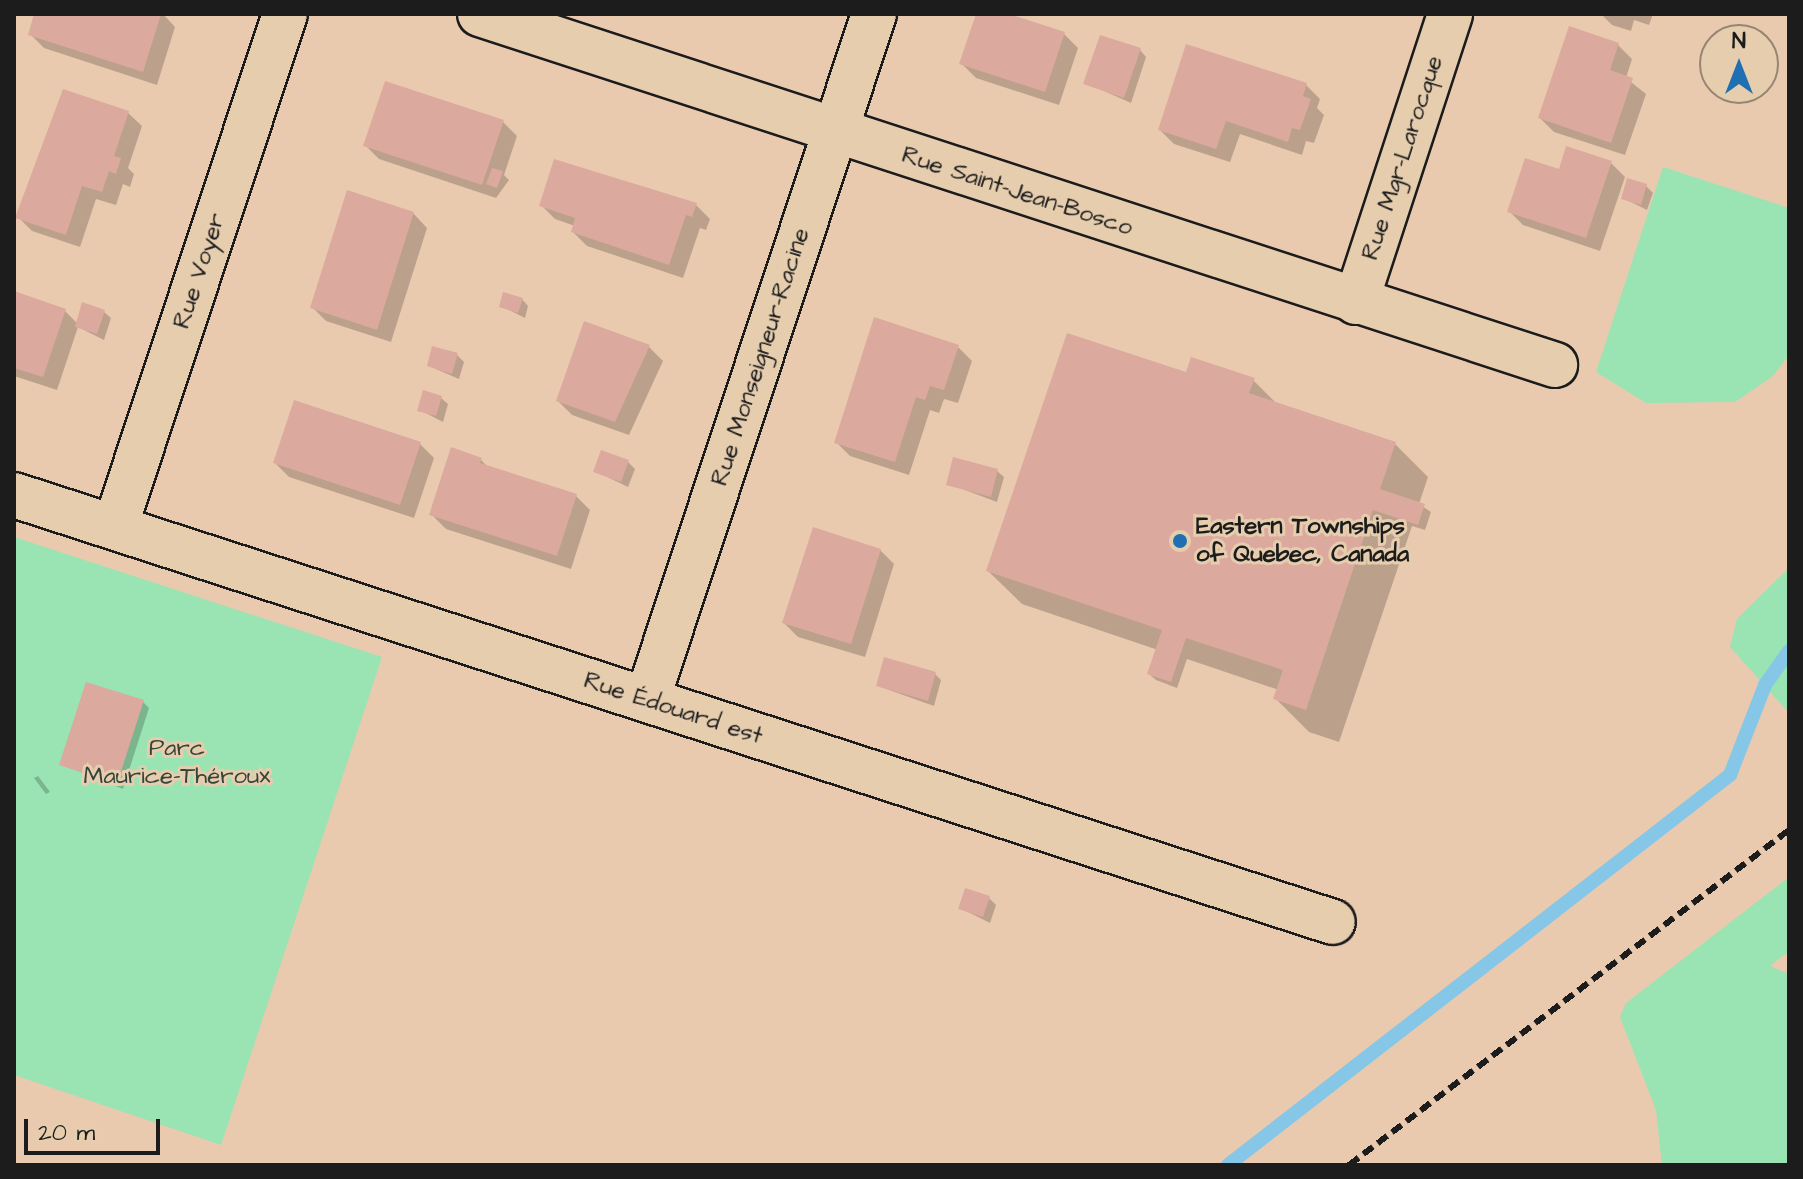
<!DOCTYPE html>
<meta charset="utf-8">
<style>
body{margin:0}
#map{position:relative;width:1803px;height:1179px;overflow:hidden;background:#eacaaf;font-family:"Architects Daughter",sans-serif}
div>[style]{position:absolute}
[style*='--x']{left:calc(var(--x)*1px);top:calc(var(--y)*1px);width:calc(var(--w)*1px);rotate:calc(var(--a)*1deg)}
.green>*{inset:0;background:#9ae3b2}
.shadow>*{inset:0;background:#0003}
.stream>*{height:14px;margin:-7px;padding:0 7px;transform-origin:7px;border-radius:7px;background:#86c7e7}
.building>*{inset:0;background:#dba99d}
.roads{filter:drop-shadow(2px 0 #1c1c1c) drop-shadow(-2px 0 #1c1c1c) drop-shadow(0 2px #1c1c1c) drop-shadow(0 -2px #1c1c1c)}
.minor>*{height:44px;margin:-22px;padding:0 22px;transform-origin:22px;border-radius:22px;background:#e6cdae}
.rail>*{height:6px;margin-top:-3px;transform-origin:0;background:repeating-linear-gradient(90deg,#1c1c1c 0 12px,transparent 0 18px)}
.dots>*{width:22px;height:22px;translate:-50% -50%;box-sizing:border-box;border:4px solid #e6cdae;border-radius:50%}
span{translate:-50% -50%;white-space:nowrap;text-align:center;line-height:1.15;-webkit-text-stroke:6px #e6cdae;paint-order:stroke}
.street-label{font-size:24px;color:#1c1c1c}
.poi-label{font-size:24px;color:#1c1c1c;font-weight:700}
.left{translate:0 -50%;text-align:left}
.park-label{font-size:24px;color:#35443a}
.frame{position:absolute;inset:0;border:16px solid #1c1c1c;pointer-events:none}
.north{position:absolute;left:1699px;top:24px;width:80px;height:80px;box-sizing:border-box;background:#e6cdae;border:2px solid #958674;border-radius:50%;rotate:0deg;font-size:22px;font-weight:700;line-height:32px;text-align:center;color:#1c1c1c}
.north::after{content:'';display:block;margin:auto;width:28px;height:36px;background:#1f6fb2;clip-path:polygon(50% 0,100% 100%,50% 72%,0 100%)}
.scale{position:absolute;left:24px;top:1119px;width:136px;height:36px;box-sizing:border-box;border:4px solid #1c1c1c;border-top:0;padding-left:10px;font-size:24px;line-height:28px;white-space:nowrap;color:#1c1c1c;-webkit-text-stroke:6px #e6cdae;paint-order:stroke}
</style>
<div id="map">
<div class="green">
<div style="clip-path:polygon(1663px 167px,1789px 208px,1789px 355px,1773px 376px,1735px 402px,1646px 403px,1596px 372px)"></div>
<div style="clip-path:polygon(14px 537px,382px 657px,221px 1145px,14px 1075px)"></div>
<div style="clip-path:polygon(1789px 568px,1789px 713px,1730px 647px,1737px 619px)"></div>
<div style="clip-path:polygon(1789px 877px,1789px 951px,1770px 966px,1789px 974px,1789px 1165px,1662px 1165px,1656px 1110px,1620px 1017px,1626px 1003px)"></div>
</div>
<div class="shadow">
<div style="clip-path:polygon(36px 14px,163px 14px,175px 27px,157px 85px,44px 48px,30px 34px)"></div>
<div style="clip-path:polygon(978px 14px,1003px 14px,1064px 34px,1078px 48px,1059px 105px,976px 78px,962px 64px)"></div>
<div style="clip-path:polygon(1601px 14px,1653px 14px,1649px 25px,1634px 20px,1631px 31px,1612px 25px)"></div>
<div style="clip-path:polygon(1618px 45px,1632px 59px,1626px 78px,1646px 94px,1625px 155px,1554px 132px,1540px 118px)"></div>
<div style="clip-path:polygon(1140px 50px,1146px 57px,1131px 103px,1086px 83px)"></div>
<div style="clip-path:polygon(1306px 85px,1320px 99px,1317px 108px,1324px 115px,1314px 143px,1306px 141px,1302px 155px,1240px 134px,1230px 162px,1174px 144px,1160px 130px)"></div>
<div style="clip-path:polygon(127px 112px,142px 126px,128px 168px,134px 174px,130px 187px,123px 184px,116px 205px,96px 199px,80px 247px,32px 231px,18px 217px)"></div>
<div style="clip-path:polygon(503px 122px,517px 136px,504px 175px,509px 180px,496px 198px,379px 159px,365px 145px)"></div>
<div style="clip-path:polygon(1611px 163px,1625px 177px,1600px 251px,1523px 225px,1509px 211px,1560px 172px)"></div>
<div style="clip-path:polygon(1646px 186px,1653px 193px,1647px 210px,1623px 198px)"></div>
<div style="clip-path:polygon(541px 205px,696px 205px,710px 219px,706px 230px,700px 228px,683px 278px,587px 246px,573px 232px,575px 226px,555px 219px)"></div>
<div style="clip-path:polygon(413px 213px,427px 228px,391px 342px,326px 321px,312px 307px)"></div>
<div style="clip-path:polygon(14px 291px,65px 311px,78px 324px,104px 312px,111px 318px,104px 340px,78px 327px,57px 390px,14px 376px)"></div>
<div style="clip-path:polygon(522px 299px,528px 306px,525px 318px,501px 306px)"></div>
<div style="clip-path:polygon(586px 324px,649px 347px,663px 361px,629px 435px,572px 415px,558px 401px)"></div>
<div style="clip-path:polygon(958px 347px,972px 361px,958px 403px,944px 399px,939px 413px,930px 410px,909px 475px,850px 456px,836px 442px)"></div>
<div style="clip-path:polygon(457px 355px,464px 362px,459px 379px,429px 366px)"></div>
<div style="clip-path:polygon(1187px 375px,1253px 380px,1278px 405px,1395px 444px,1428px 477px,1419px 504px,1431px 512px,1425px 530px,1412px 526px,1339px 742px,1309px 732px,1276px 699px,1279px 690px,1187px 659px,1177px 688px,1156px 680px,1149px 674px,1158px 650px,1022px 604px,988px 571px)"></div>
<div style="clip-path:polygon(441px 398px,448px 404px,443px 422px,420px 410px)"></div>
<div style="clip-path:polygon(420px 444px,434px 458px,414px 518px,289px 477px,275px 463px)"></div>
<div style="clip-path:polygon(481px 460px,488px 467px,576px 496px,590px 510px,571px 569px,446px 529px,432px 515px)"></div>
<div style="clip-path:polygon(628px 462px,635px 469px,628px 487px,595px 471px)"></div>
<div style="clip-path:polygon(997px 471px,1004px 477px,997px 502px,949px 484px)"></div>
<div style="clip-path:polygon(880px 550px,894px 564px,865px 657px,798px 637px,784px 623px)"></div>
<div style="clip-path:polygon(935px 674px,941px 680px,934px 706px,878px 686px)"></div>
<div style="clip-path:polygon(143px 702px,149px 708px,123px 789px,61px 764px)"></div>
<div style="clip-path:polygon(38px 776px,50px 792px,46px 794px,34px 778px)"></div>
<div style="clip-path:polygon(989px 898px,996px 905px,990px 923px,960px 908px)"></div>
</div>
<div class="stream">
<div style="--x:1228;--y:1165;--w:636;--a:-37.84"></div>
<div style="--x:1730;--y:775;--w:97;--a:-68.7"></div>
<div style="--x:1765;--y:685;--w:42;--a:-54.8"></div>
</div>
<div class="building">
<div style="clip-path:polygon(34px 14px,161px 14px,143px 72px,28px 35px)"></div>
<div style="clip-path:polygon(976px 14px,1009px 14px,1065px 32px,1045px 92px,959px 64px)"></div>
<div style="clip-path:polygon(1569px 26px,1619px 43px,1610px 70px,1633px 78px,1611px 143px,1538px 118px)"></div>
<div style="clip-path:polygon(1100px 35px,1141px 48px,1124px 98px,1083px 84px)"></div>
<div style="clip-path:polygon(1186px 44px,1307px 83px,1303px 96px,1311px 99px,1300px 130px,1292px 128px,1288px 142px,1226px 121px,1216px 149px,1158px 130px)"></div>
<div style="clip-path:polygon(385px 81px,504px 120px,482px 185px,363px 146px)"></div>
<div style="clip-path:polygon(63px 89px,129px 111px,114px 156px,121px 158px,116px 174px,109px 171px,102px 192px,82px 186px,66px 235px,15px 218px)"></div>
<div style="clip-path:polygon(1566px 146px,1612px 161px,1586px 238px,1507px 212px,1525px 158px,1559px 169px)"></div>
<div style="clip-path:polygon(554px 159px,697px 203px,692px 217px,686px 215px,669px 265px,571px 232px,575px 218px,539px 206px)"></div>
<div style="clip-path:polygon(492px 168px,503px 171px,497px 188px,486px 184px)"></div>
<div style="clip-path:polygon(1627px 178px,1647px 184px,1641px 205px,1621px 199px)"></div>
<div style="clip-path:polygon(347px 190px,414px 212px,377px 330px,310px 308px)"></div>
<div style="clip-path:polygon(14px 291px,66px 309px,43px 377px,14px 368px)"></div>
<div style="clip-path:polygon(503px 292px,523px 298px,518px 313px,499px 307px)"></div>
<div style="clip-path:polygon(82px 302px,105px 310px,97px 334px,75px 327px)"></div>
<div style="clip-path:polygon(874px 317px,959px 345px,944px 390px,930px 386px,925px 400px,916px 397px,895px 462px,834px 443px)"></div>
<div style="clip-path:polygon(584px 321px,650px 345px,615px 422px,556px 401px)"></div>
<div style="clip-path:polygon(1067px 333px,1186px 372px,1191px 357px,1255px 378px,1249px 393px,1396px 442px,1380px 489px,1425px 504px,1418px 525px,1373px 510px,1306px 710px,1273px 699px,1283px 670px,1186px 638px,1171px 682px,1147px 674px,1162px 630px,986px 571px)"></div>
<div style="clip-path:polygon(432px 346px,458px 353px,452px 374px,427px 366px)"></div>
<div style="clip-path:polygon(423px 390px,442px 396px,436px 416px,417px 411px)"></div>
<div style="clip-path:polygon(294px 400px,421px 442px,400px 505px,273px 463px)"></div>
<div style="clip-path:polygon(451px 447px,482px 458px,480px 463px,577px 494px,557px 556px,429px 515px)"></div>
<div style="clip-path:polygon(601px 450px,629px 460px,621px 482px,593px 472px)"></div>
<div style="clip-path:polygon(953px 457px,998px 469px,991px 497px,946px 485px)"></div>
<div style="clip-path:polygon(813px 527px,881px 549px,851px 644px,782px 623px)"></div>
<div style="clip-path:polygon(884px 657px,936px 672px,928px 701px,876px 686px)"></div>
<div style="clip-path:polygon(86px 682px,144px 700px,117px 784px,59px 765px)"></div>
<div style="clip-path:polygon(965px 888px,990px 896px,983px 917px,958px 909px)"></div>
</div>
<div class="roads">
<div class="minor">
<div style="--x:480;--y:14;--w:1131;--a:18.08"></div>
<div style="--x:1356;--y:302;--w:303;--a:-71.9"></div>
<div style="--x:14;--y:495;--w:1386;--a:17.94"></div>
<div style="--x:115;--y:527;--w:540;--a:-71.67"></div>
<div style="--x:647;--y:700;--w:723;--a:-71.69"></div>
</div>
</div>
<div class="rail">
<div style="--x:1349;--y:1165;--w:553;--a:-37.28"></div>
</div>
<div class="dots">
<div style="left:1180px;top:541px;background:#1f6fb2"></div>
</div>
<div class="street-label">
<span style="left:1403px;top:158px;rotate:-72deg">Rue Mgr-Larocque</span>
<span style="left:1017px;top:192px;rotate:18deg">Rue Saint-Jean-Bosco</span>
<span style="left:200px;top:271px;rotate:-72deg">Rue Voyer</span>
<span style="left:761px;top:357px;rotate:-72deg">Rue Monseigneur-Racine</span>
<span style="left:673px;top:709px;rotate:18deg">Rue Édouard est</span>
</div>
<div class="poi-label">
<span class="left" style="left:1196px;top:541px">Eastern Townships<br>of Quebec, Canada</span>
</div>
<div class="park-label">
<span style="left:177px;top:763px">Parc<br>Maurice-Théroux</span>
</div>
<div class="frame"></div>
<div class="north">N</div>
<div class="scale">20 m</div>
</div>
